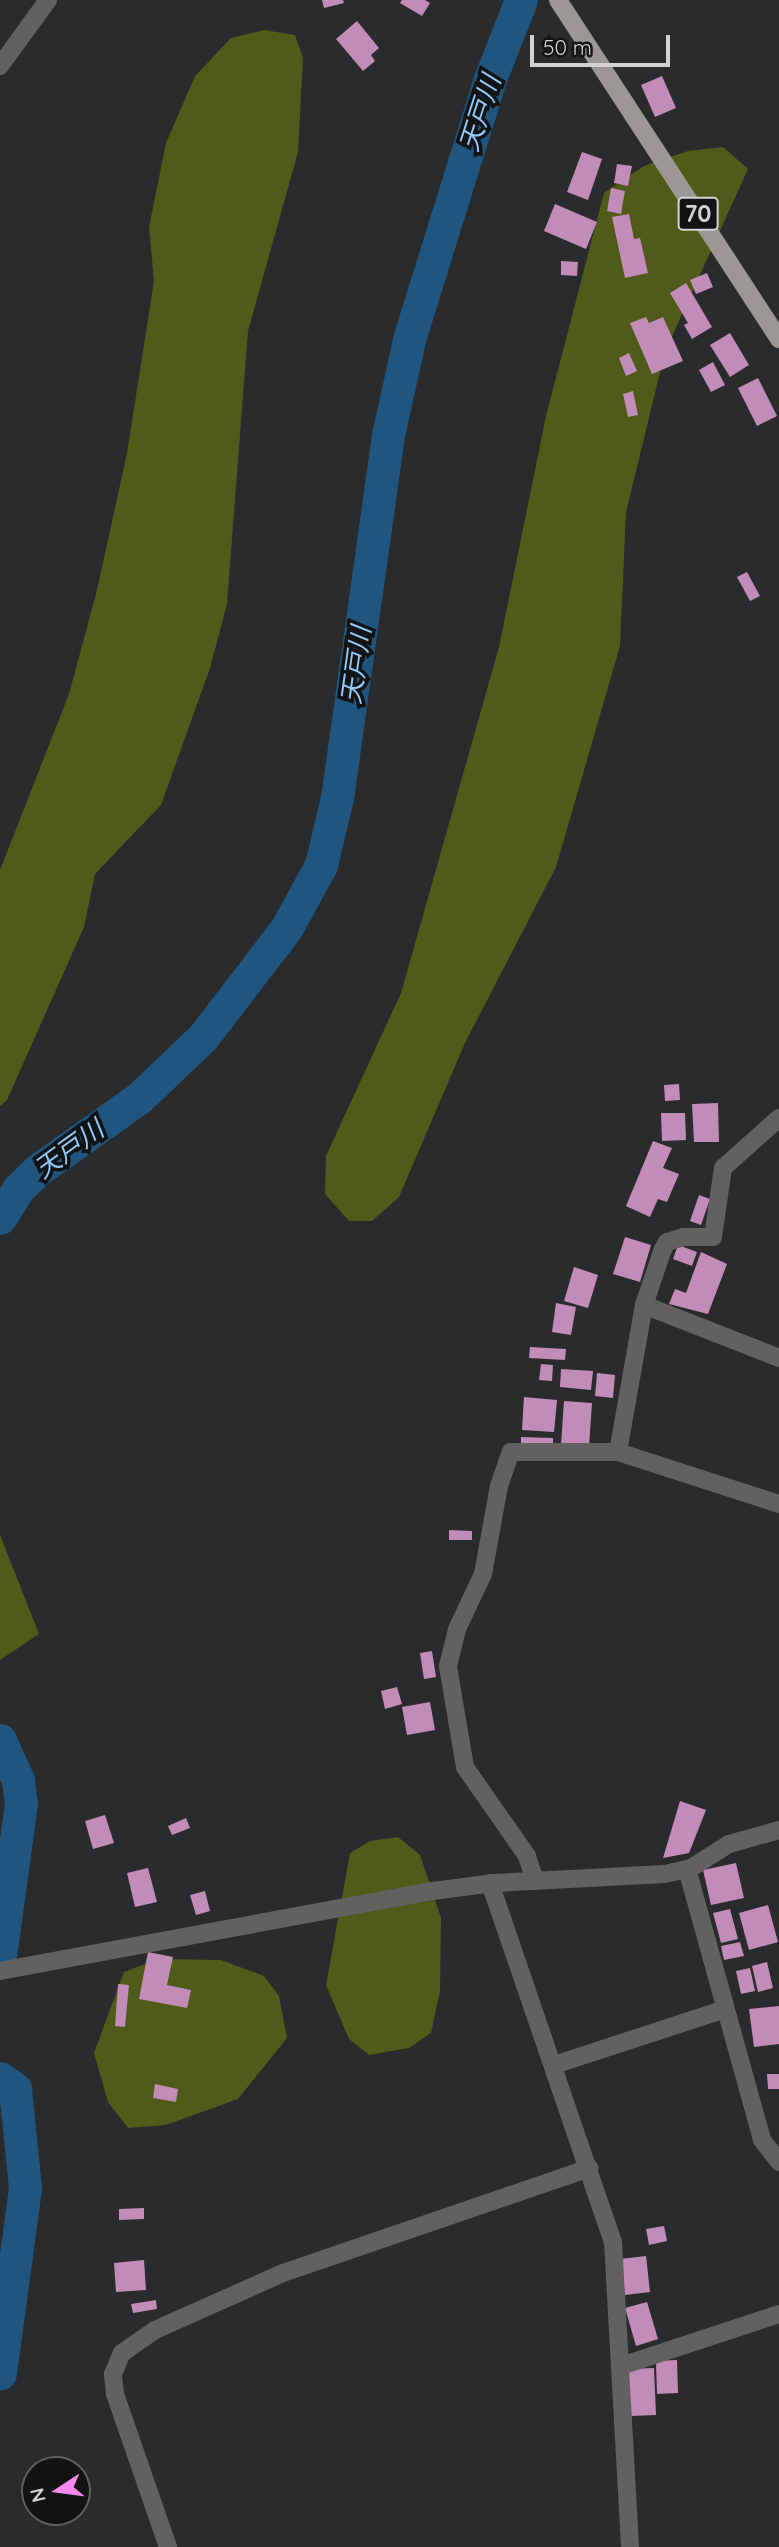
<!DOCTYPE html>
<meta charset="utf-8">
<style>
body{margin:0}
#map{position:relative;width:779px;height:2547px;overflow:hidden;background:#2a2b2d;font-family:Quicksand,"Noto Sans JP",sans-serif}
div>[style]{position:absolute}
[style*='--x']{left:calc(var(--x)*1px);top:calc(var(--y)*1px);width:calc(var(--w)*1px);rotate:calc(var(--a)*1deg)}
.forest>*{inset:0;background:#505a19}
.river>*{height:33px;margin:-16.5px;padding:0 16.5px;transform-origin:16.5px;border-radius:16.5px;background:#1f557e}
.building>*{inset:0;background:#c28cb8}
.minor>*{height:18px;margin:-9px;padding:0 9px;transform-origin:9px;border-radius:9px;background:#626160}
.primary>*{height:18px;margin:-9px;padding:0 9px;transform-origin:9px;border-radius:9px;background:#9a9795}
span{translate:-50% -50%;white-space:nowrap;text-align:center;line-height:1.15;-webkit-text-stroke:7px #131314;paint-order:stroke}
.shield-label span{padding:2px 5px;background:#131314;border:2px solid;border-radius:5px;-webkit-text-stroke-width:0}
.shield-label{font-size:23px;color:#d3d3d5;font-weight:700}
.water-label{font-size:26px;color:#8ec9fc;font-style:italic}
.north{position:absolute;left:21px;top:2456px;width:70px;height:70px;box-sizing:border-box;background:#131314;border:2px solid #606061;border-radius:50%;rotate:257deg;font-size:19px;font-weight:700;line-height:28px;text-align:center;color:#d3d3d5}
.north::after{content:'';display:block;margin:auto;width:24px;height:32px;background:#f888eb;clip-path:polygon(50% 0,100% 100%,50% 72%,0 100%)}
.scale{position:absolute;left:530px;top:35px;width:140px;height:32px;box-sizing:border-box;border:4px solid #d3d3d5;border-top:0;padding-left:9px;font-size:21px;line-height:24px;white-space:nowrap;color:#d3d3d5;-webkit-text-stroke:5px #131314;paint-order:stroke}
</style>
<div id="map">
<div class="forest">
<div style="clip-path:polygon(264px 30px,295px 35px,303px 58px,298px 152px,248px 331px,227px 604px,210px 668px,161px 805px,95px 874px,84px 927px,7px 1100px,0 1106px,0 870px,69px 694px,97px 590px,127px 453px,154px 281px,149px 227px,166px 143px,195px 76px,231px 38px)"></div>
<div style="clip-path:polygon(723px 147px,748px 169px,665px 352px,626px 512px,620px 646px,556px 867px,465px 1043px,399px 1197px,372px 1221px,349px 1221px,325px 1194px,326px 1156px,401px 993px,499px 647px,546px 416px,604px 193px,644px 166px,688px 151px)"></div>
<div style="clip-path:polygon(0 1535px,39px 1634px,0 1660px)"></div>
<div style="clip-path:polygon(398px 1837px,420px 1855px,441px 1918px,440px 1991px,431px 2033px,409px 2048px,369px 2055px,349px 2039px,326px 1985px,350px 1853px,370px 1841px)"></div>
<div style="clip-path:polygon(158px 1959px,221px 1960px,264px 1976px,279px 1996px,287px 2038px,238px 2099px,166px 2125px,128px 2128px,108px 2102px,94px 2053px,124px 1972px)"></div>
</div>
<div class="river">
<div style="--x:0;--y:1218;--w:34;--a:-58"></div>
<div style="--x:18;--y:1189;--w:29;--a:-44"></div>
<div style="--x:39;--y:1169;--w:123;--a:-35.4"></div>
<div style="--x:139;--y:1098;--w:88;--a:-43.6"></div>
<div style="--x:203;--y:1037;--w:136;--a:-52.5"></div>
<div style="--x:286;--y:929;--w:73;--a:-61.3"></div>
<div style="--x:321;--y:865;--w:69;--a:-76.6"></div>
<div style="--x:337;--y:798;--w:367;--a:-82"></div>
<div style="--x:388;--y:435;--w:101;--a:-77.5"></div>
<div style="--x:410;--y:336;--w:269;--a:-72.7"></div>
<div style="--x:490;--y:79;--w:85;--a:-68.6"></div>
<div style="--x:0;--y:1740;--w:44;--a:65.8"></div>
<div style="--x:18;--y:1780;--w:23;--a:83"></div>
<div style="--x:21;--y:1803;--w:155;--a:97.8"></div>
<div style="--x:0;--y:2078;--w:19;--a:36"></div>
<div style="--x:15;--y:2089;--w:100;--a:84.2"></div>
<div style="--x:25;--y:2188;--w:187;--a:97.7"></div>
</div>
<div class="building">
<div style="clip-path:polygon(322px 0,343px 0,344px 3px,324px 8px)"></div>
<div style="clip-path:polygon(402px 0,425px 0,430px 3px,422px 16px,400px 3px)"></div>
<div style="clip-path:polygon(357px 21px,379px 48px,371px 55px,375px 61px,363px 71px,336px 39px)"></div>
<div style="clip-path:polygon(662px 76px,676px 108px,655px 117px,641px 85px)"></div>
<div style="clip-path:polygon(582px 152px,602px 159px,588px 200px,567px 192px)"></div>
<div style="clip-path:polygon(617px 164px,632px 166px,628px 186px,614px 183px)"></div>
<div style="clip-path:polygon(611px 188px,625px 191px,621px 214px,607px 211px)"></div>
<div style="clip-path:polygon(555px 204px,597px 222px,586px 249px,544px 231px)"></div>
<div style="clip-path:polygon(629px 214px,634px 239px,640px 238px,648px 273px,625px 278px,612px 217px)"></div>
<div style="clip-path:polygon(561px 261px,578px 262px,577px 276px,561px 275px)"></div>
<div style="clip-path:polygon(707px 273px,713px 287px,696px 294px,690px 280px)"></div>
<div style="clip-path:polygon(686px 283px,712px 327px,692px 339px,684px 325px,688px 323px,670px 293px)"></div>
<div style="clip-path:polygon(646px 317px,649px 323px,663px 317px,683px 361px,652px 374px,630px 323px)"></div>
<div style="clip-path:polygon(730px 333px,749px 365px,730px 377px,710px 345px)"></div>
<div style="clip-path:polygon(629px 353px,637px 371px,626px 376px,619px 358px)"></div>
<div style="clip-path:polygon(713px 362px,725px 385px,711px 392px,699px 370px)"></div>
<div style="clip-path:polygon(758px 378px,777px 416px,757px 426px,738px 388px)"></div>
<div style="clip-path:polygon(633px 391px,638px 415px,628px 417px,623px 394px)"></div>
<div style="clip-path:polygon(747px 572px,760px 596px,750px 601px,737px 577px)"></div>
<div style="clip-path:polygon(679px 1084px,680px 1100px,665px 1101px,664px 1085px)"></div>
<div style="clip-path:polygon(718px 1103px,719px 1142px,694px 1142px,692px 1104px)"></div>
<div style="clip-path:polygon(661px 1113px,685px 1113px,686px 1140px,662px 1141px)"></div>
<div style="clip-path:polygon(653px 1141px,672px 1148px,663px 1168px,679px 1174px,667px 1202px,658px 1199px,650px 1217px,626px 1206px)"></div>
<div style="clip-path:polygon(699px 1195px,710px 1199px,701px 1225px,690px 1221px)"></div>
<div style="clip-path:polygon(625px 1237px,651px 1245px,640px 1282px,613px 1274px)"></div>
<div style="clip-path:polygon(678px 1245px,697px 1252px,692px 1266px,673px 1259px)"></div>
<div style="clip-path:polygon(701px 1252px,727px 1264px,708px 1314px,669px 1304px,675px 1289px,686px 1293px)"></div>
<div style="clip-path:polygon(574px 1267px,598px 1275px,588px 1308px,564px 1301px)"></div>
<div style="clip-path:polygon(556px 1303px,576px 1307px,571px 1335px,552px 1332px)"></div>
<div style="clip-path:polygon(530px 1347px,566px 1349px,565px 1360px,529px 1358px)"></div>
<div style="clip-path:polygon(541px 1364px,553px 1365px,552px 1381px,539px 1380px)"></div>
<div style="clip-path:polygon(561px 1369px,593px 1371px,591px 1390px,560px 1387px)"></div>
<div style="clip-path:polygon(597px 1373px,615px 1375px,613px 1398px,595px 1396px)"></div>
<div style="clip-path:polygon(524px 1397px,557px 1400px,554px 1432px,522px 1430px)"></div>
<div style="clip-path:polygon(564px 1401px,592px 1403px,589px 1447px,561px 1445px)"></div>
<div style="clip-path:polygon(521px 1437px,553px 1438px,553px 1449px,521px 1447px)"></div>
<div style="clip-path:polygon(449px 1530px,472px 1531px,472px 1540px,449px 1540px)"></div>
<div style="clip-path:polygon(432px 1651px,436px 1677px,424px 1679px,420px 1653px)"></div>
<div style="clip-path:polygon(397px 1687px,402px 1704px,385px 1709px,381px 1691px)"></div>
<div style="clip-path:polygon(430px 1702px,435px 1730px,407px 1735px,402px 1707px)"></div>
<div style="clip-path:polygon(680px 1801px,706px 1810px,689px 1853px,663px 1858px)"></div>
<div style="clip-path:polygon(105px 1815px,114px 1843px,93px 1849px,85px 1821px)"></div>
<div style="clip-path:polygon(186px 1818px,190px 1828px,172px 1835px,168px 1826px)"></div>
<div style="clip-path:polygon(736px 1863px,744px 1898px,711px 1905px,703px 1870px)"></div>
<div style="clip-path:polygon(148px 1868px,157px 1902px,135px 1907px,127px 1873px)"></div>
<div style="clip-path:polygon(205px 1891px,210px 1911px,196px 1915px,190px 1895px)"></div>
<div style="clip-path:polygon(768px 1905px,778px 1942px,749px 1950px,739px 1913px)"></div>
<div style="clip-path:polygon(730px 1909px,738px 1939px,721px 1943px,713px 1913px)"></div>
<div style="clip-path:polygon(740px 1942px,744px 1956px,724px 1960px,721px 1946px)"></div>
<div style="clip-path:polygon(148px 1952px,173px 1957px,167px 1985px,191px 1990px,187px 2008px,139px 1999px)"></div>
<div style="clip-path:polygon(767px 1962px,773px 1988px,758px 1992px,752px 1966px)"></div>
<div style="clip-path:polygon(750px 1968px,755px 1991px,741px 1994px,736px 1971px)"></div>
<div style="clip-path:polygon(118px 1984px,129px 1985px,125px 2027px,115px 2026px)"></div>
<div style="clip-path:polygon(779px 2006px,779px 2044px,754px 2047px,749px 2009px)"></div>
<div style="clip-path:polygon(767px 2074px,779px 2074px,779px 2089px,768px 2089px)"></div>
<div style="clip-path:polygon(155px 2084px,178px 2089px,176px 2102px,153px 2098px)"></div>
<div style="clip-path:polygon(144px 2208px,144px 2219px,119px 2220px,119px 2209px)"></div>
<div style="clip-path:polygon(664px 2226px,667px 2241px,649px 2245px,646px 2229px)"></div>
<div style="clip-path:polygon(646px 2256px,650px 2292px,625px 2295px,620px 2259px)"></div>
<div style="clip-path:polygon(144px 2260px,146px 2290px,116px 2292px,114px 2263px)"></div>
<div style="clip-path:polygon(156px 2300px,157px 2309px,133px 2313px,131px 2304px)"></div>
<div style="clip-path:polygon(647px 2302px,658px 2339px,636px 2346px,625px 2308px)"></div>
<div style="clip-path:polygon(677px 2360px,678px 2393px,657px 2394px,656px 2361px)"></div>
<div style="clip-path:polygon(654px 2368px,656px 2415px,630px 2416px,628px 2369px)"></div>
</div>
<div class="minor">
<div style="--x:0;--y:66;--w:82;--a:-54"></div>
<div style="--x:644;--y:1305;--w:145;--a:21.4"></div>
<div style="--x:618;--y:1452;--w:149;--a:-80"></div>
<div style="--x:644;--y:1305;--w:59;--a:-71.3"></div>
<div style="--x:663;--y:1249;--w:8;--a:-60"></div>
<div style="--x:667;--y:1242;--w:17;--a:-17"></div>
<div style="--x:683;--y:1237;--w:30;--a:0"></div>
<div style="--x:713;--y:1237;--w:70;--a:-81.8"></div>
<div style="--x:723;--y:1168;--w:75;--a:-41.8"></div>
<div style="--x:687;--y:1869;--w:281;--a:74.5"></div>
<div style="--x:762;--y:2140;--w:28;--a:52"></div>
<div style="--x:535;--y:1881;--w:26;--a:-108"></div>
<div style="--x:527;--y:1856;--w:108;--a:-124.9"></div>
<div style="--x:465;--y:1767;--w:102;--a:-99.6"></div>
<div style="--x:448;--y:1666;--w:38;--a:-76"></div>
<div style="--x:457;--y:1629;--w:61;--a:-64.7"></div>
<div style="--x:483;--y:1574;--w:89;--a:-79.7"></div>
<div style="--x:499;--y:1486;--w:36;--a:-71"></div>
<div style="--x:511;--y:1452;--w:107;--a:0"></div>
<div style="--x:618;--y:1452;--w:169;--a:17.9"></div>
<div style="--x:490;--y:1883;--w:379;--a:71.1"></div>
<div style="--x:613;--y:2242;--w:305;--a:86.8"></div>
<div style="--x:0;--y:1971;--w:440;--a:-10.5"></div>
<div style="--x:433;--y:1891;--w:62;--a:-7.5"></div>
<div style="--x:494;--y:1883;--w:171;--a:-3"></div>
<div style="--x:665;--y:1874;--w:27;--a:-13"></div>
<div style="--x:691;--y:1868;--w:45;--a:-32.3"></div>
<div style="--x:729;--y:1844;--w:52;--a:-15.6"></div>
<div style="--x:554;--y:2065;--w:180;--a:-18.1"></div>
<div style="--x:621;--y:2366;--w:166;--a:-18.2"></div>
<div style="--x:168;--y:2547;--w:162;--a:-109.1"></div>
<div style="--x:115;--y:2394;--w:20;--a:-96"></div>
<div style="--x:113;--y:2374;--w:23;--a:-67"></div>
<div style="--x:122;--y:2353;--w:40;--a:-34.9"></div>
<div style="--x:155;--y:2330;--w:140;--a:-24"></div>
<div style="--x:283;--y:2273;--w:324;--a:-18.9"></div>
</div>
<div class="primary">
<div style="--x:558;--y:0;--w:405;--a:56.9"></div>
</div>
<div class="shield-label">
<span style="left:698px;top:214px">70</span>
</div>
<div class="water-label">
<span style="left:480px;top:113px;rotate:-72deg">天戸川</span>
<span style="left:356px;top:665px;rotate:-82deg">天戸川</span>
<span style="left:69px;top:1149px;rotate:-36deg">天戸川</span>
</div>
<div class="north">N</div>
<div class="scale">50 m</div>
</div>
